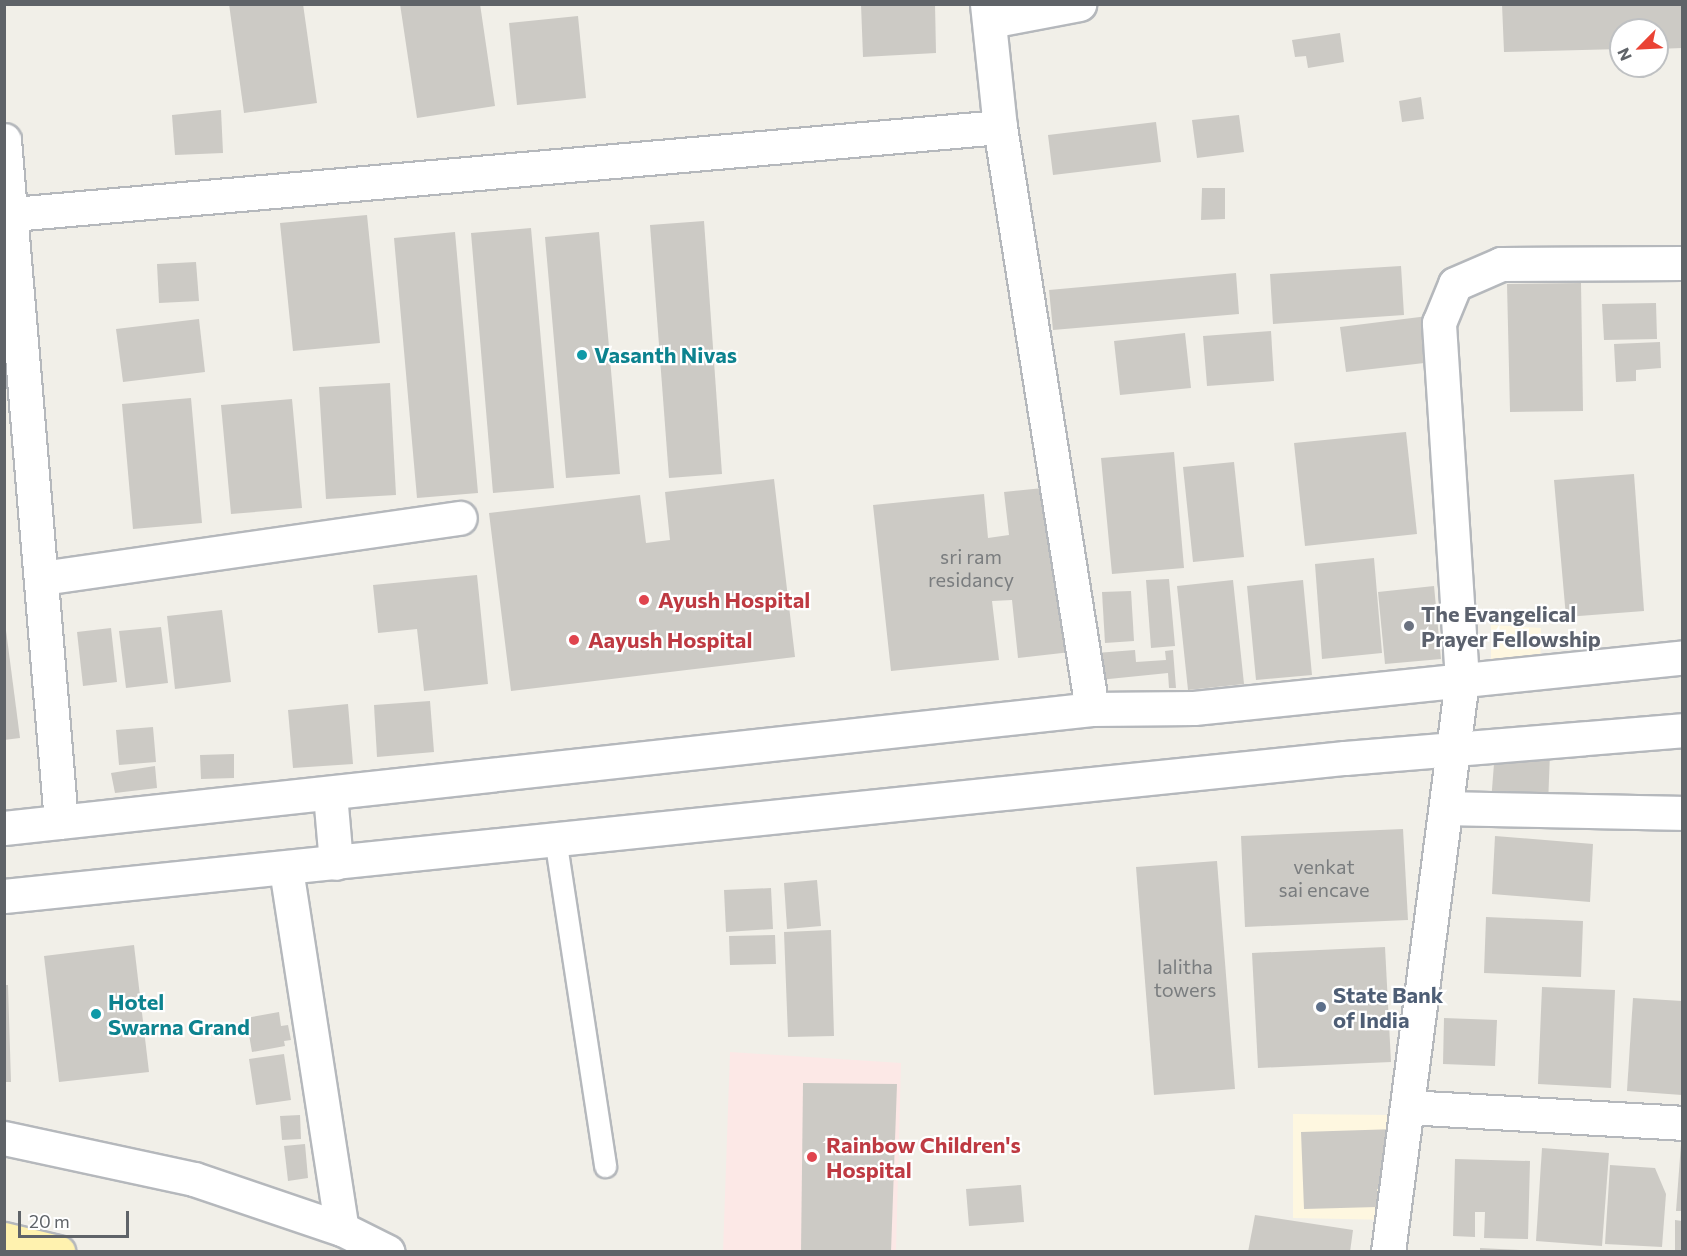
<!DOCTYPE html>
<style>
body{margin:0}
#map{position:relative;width:1687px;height:1256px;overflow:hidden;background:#f1efe8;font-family:Commissioner,sans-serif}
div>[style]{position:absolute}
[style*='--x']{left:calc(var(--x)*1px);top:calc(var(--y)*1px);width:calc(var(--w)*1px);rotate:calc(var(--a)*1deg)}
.commercial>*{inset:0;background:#fef7e0}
.medical>*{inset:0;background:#fce8e6}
.building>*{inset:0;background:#cccac5}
.roads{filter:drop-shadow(2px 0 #b5b8bc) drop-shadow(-2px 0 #b5b8bc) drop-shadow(0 2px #b5b8bc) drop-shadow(0 -2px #b5b8bc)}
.lane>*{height:21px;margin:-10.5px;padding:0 10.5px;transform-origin:10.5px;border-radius:10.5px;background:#fff}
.street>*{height:33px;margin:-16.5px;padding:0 16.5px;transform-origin:16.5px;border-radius:16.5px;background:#fff}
.secondary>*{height:33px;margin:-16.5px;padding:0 16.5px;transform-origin:16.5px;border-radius:16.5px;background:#fff}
.primary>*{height:33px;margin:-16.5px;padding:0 16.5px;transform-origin:16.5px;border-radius:16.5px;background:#fff2af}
.dots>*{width:16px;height:16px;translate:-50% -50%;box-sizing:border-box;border:3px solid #fff;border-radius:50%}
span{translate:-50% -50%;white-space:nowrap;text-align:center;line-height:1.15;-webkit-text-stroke:4.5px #fff;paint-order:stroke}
.number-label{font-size:20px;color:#7a7d7f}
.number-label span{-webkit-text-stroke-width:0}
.culture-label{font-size:22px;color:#0d838f;font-weight:700}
.left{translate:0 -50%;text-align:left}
.health-label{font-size:22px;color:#be3a42;font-weight:700}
.worship-label{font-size:22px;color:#5b616d;font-weight:700}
.service-label{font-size:22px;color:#4e5e75;font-weight:700}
.frame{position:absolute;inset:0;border:6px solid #5f6368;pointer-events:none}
.north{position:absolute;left:1609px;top:18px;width:60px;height:60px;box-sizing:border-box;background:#fff;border:2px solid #bfc1c3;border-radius:50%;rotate:246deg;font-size:16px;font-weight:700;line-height:24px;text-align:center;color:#5f6368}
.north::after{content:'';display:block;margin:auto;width:21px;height:27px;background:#ea4335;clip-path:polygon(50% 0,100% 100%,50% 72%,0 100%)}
.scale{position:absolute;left:18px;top:1211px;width:111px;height:27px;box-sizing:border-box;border:3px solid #5f6368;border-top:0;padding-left:8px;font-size:18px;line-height:21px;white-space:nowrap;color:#5f6368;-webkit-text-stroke:4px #fff;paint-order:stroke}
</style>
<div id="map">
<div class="commercial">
<div style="clip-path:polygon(1491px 625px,1541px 628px,1540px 672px,1491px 671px)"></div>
<div style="clip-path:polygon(1293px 1114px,1394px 1115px,1393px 1220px,1293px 1218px)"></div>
</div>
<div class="medical">
<div style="clip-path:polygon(730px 1052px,901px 1063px,896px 1251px,723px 1252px)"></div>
</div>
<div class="building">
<div style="clip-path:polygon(229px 4px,303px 4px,317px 103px,244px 113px)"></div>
<div style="clip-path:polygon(400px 4px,480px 4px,495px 106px,417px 118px)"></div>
<div style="clip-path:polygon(861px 4px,935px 4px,936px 53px,863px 57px)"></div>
<div style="clip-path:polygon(1502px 4px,1682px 4px,1682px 48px,1657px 49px,1657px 30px,1621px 30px,1621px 49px,1504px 52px)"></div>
<div style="clip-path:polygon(578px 16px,586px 98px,517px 105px,509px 23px)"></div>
<div style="clip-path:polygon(1340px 33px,1344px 62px,1308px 68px,1306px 56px,1295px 57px,1292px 40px)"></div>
<div style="clip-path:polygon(1421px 97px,1424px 119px,1402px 122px,1399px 101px)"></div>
<div style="clip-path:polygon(221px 110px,223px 153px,175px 155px,172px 115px)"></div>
<div style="clip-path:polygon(1239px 115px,1244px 152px,1197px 158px,1192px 120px)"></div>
<div style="clip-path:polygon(1156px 122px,1161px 162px,1053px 175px,1048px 135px)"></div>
<div style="clip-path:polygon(1202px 188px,1225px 188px,1225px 219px,1201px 220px)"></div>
<div style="clip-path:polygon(367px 215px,380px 343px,293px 351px,280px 223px)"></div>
<div style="clip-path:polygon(704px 221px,722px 474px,669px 478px,650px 225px)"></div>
<div style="clip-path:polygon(531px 228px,554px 488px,493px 493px,471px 233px)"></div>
<div style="clip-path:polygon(455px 232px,478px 493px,417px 498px,394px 238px)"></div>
<div style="clip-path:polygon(599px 232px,620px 474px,566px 478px,545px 237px)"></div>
<div style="clip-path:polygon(196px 262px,199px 301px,159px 303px,157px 264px)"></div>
<div style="clip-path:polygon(1401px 266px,1404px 315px,1273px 324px,1270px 274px)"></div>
<div style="clip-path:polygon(1236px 273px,1239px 314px,1053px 330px,1049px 290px)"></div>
<div style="clip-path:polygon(1581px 283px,1583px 411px,1510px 412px,1507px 284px)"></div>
<div style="clip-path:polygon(1656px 303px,1657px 339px,1604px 340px,1602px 304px)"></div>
<div style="clip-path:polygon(1428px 316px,1433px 362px,1346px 372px,1340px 327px)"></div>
<div style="clip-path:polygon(199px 319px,205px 372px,123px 382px,116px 329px)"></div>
<div style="clip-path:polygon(1271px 331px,1274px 381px,1207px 386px,1203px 336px)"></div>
<div style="clip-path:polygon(1185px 333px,1191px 388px,1120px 395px,1114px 341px)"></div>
<div style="clip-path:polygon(1660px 342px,1661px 368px,1636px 370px,1636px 381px,1616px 382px,1614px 344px)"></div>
<div style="clip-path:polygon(390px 383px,396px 495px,326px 499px,319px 387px)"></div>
<div style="clip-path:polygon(191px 398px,202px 523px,133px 529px,122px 404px)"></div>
<div style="clip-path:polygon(292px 399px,302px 508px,231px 514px,221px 405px)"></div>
<div style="clip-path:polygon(1406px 432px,1417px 534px,1305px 546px,1294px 443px)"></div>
<div style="clip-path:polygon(1174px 452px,1184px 568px,1112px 574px,1101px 458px)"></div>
<div style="clip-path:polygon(1234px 462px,1244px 557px,1193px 562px,1183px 467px)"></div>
<div style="clip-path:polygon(1634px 474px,1644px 611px,1566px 617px,1554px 480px)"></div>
<div style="clip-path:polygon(774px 479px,795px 657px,511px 691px,489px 513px,640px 495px,646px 543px,670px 540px,665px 492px)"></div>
<div style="clip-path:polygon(1053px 487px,1071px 652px,1018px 658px,1012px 600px,992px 601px,999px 660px,891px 671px,873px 505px,984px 494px,988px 538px,1009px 535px,1004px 492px)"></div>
<div style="clip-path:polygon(1374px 558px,1382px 653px,1322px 659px,1315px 564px)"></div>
<div style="clip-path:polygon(477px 575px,488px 684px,424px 691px,417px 629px,378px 633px,373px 585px)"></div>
<div style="clip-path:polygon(1169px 579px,1175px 646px,1151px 648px,1146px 580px)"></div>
<div style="clip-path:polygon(1233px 580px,1244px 684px,1188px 690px,1177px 586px)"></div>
<div style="clip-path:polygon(1303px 580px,1312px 675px,1256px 680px,1247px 586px)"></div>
<div style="clip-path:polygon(1434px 586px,1441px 659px,1385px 664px,1378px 592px)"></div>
<div style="clip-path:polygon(1131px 591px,1134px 641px,1105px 643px,1102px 592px)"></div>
<div style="clip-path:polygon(222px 610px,231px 682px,175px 689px,167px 616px)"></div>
<div style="clip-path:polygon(4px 615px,20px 738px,4px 740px)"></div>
<div style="clip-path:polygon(161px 627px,168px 683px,126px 688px,119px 631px)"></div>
<div style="clip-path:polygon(111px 628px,117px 682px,83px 686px,77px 632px)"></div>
<div style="clip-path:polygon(1135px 650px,1136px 662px,1166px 660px,1165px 651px,1173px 650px,1176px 688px,1169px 688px,1168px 673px,1099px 680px,1096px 653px)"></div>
<div style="clip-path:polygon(430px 701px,434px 752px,377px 757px,374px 705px)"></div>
<div style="clip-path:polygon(348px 704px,353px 764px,293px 768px,288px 710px)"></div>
<div style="clip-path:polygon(153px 727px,156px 762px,119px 765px,116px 730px)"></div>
<div style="clip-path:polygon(1495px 751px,1550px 753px,1548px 805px,1491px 802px)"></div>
<div style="clip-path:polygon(234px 754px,234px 778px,201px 779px,200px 755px)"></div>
<div style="clip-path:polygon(155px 766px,157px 788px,115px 793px,111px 773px)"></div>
<div style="clip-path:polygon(1403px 829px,1408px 920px,1245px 927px,1241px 836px)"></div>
<div style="clip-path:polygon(1495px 836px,1593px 844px,1590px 902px,1492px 894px)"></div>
<div style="clip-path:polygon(1217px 861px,1235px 1089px,1154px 1095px,1136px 867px)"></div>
<div style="clip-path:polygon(817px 880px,821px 926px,787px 929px,784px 883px)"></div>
<div style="clip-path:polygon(771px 888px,773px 929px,726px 932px,724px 890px)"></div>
<div style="clip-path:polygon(1486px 917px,1583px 921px,1581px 977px,1484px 973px)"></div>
<div style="clip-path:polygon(831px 930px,834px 1036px,788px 1037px,784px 932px)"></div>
<div style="clip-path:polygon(775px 935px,776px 964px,730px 965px,729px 936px)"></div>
<div style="clip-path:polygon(134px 945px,149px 1072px,59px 1082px,44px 956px)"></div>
<div style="clip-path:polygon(1385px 947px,1391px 1062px,1258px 1068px,1252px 953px)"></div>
<div style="clip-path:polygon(4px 985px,8px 985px,11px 1082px,4px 1082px)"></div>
<div style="clip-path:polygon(1542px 987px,1615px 990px,1611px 1088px,1538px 1084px)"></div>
<div style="clip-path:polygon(1633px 998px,1682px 1001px,1682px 1095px,1627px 1091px)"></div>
<div style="clip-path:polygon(279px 1012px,281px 1026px,288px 1025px,291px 1040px,284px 1041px,285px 1046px,252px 1052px,246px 1018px)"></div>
<div style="clip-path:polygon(1444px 1018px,1497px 1020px,1495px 1066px,1443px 1064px)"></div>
<div style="clip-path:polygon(284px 1054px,291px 1100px,256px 1105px,249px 1059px)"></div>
<div style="clip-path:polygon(803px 1083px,897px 1084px,891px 1252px,801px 1252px)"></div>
<div style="clip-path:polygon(300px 1115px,301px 1139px,282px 1140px,280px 1116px)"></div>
<div style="clip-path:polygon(1397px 1129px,1388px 1189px,1377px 1189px,1377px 1207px,1304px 1209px,1301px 1132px)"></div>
<div style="clip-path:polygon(305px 1144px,308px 1178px,288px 1181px,284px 1146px)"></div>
<div style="clip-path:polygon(1681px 1144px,1682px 1144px,1682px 1211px,1676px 1211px)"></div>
<div style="clip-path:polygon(1542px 1148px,1609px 1153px,1602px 1246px,1536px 1241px)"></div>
<div style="clip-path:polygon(1455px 1159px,1530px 1161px,1528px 1239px,1484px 1238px,1485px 1212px,1475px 1212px,1475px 1237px,1453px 1236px)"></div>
<div style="clip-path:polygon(1610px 1165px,1655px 1168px,1666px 1194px,1662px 1247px,1605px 1244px)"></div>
<div style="clip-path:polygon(1021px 1185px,1024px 1222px,969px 1226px,966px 1189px)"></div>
<div style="clip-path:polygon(1255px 1215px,1353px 1230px,1350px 1252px,1248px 1252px)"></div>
<div style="clip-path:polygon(1675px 1220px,1682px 1221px,1682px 1252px,1675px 1252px)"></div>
<div style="clip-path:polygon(1480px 1248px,1520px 1250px,1520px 1252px,1480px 1252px)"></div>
</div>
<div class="roads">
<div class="lane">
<div style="--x:555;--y:838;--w:332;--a:81.3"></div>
</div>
<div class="street">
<div style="--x:987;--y:4;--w:124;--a:84"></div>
<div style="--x:1000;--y:127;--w:589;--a:81.02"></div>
<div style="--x:990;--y:21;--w:91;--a:-10.8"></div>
<div style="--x:13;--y:214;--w:991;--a:-5.04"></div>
<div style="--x:42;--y:578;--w:422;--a:-8.2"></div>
<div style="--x:1446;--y:808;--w:236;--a:1.2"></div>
<div style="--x:286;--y:869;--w:364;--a:81.2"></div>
<div style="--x:1407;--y:1107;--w:275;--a:3.3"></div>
<div style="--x:1388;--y:1252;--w:577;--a:-82.63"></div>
<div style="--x:1462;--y:680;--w:358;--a:-93.7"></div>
<div style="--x:1439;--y:323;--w:42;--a:-67.7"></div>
<div style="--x:1455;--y:284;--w:50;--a:-23.5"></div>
<div style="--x:1501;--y:264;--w:181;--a:-0.3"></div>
</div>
<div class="secondary">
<div style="--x:4;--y:140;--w:684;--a:85.22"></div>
<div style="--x:330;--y:794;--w:69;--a:85"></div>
<div style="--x:4;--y:828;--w:1094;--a:-6.24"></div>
<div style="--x:1092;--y:709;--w:102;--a:-0.6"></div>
<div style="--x:1194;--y:708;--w:491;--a:-5.9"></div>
<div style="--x:4;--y:896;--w:1348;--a:-5.88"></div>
<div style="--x:1345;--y:758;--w:338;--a:-4.7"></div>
<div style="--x:4;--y:1138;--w:194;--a:12.2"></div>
<div style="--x:194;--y:1179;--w:156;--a:18.7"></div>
<div style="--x:342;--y:1229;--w:51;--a:26.6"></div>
</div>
<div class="primary">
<div style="--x:4;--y:1239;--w:56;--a:13.5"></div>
</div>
</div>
<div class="dots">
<div style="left:582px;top:355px;background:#0f9aa8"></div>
<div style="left:644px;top:600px;background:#e0444e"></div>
<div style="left:1409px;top:626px;background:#6b7280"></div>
<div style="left:574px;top:640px;background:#e0444e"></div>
<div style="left:1321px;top:1007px;background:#5c6f8a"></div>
<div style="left:96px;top:1014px;background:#0f9aa8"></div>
<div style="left:812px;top:1157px;background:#e0444e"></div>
</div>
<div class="number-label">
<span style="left:971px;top:568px">sri ram<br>residancy</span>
<span style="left:1324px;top:878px">venkat<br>sai encave</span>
<span style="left:1185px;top:978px">lalitha<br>towers</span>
</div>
<div class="culture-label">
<span class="left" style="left:594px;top:355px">Vasanth Nivas</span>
<span class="left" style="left:108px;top:1014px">Hotel<br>Swarna Grand</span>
</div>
<div class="health-label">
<span class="left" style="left:658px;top:600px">Ayush Hospital</span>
<span class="left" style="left:588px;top:640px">Aayush Hospital</span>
<span class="left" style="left:826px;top:1157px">Rainbow Children's<br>Hospital</span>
</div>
<div class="worship-label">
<span class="left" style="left:1421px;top:626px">The Evangelical<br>Prayer Fellowship</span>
</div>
<div class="service-label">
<span class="left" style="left:1333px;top:1007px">State Bank<br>of India</span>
</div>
<div class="frame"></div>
<div class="north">N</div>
<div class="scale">20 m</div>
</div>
